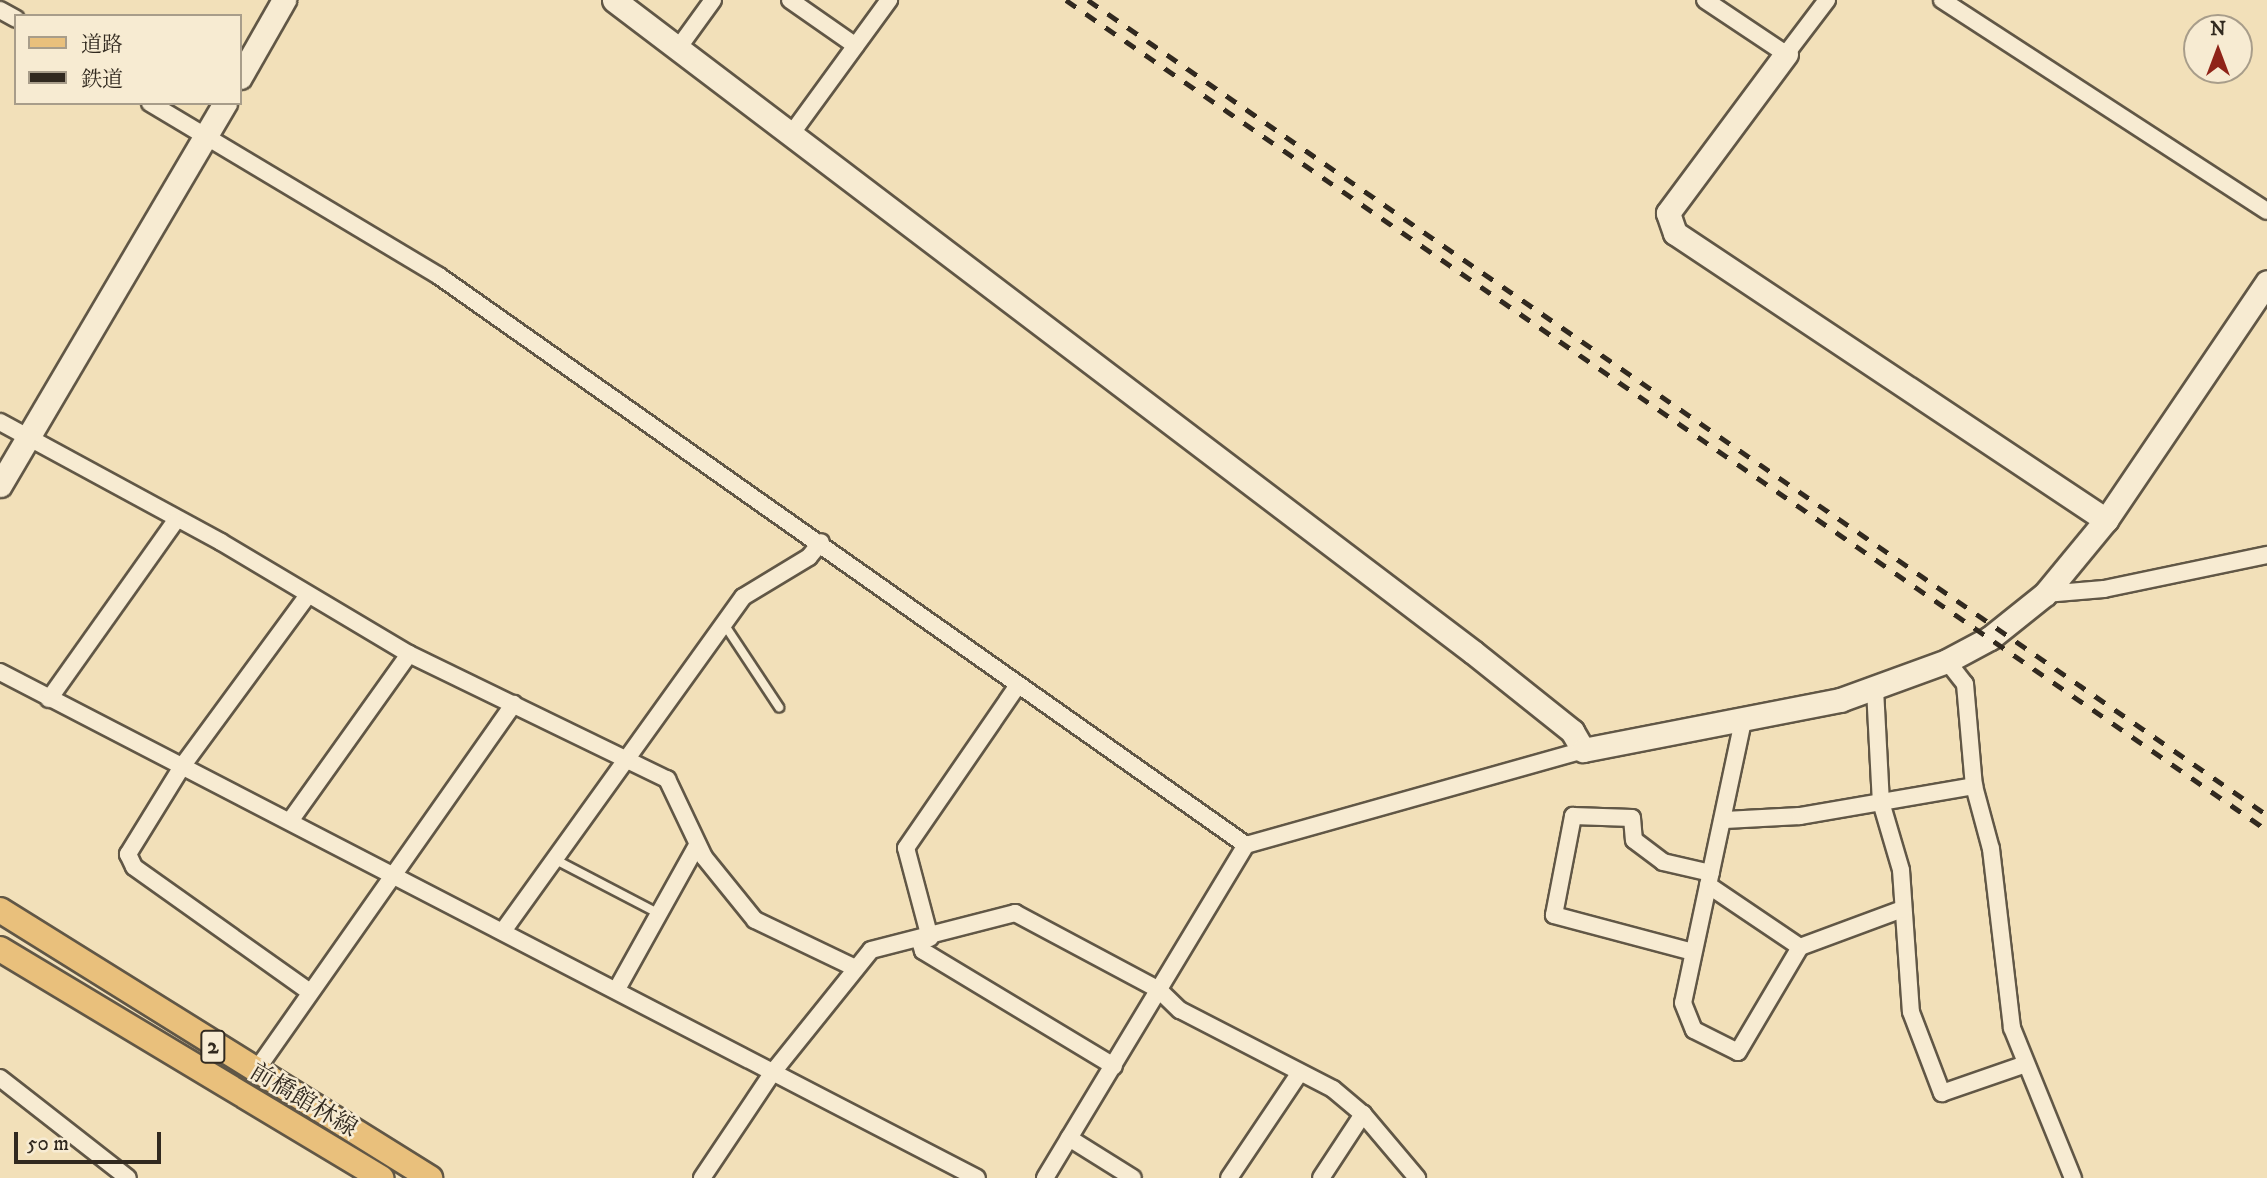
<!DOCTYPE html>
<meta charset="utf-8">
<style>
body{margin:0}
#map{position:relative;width:2267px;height:1178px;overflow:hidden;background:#f2e0b9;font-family:"IM FELL DW Pica","Noto Serif JP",serif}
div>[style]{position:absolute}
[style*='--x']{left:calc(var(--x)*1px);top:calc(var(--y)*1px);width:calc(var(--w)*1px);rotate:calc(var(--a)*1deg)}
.roads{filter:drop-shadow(2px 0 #615746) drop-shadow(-2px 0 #615746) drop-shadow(0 2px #615746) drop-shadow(0 -2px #615746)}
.lane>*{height:8px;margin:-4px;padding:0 4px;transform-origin:4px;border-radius:4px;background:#f7ebd2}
.street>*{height:16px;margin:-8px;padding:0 8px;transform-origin:8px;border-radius:8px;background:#f7ebd2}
.secondary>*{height:23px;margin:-11.5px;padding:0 11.5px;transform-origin:11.5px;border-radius:11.5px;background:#f7ebd2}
.primary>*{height:24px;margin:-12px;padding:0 12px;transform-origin:12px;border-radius:12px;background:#e9c07c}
.rail>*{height:5px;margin-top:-2.5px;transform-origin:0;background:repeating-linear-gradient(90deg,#31291f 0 12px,transparent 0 24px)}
span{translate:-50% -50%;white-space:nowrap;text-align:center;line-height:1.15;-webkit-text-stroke:5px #f7ebd2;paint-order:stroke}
.shield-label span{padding:2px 5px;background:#f7ebd2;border:2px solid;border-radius:5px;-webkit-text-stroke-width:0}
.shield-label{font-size:23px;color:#31291f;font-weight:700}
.street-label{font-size:24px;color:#31291f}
.legend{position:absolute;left:14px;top:14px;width:228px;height:91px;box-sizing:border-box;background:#f7ebd2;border:2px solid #a89d8a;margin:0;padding:9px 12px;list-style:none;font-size:21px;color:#31291f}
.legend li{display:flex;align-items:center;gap:14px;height:35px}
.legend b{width:35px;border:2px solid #a89d8a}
.north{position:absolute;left:2183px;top:14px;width:70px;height:70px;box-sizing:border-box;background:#f7ebd2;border:2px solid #a89d8a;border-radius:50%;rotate:0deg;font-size:19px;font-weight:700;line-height:28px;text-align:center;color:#31291f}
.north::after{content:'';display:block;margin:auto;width:24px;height:32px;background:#8f2418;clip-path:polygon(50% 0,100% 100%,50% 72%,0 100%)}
.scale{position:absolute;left:14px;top:1132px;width:147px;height:32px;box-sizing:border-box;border:4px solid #31291f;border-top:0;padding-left:9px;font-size:21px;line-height:24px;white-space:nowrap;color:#31291f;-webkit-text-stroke:5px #f7ebd2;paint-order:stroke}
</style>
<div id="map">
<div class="roads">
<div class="lane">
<div style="--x:724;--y:624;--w:100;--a:56.5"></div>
<div style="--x:554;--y:859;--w:115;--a:27.5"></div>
</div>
<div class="street">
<div style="--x:790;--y:0;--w:80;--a:34.9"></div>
<div style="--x:1705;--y:0;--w:97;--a:33.7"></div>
<div style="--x:1786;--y:54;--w:68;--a:-52.8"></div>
<div style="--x:1942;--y:0;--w:387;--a:33"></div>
<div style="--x:0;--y:10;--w:18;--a:29"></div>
<div style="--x:679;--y:47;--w:58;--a:-54.1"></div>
<div style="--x:150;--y:103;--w:337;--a:30.9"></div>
<div style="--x:439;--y:276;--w:987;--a:35.19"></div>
<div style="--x:792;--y:133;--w:165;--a:-53.9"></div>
<div style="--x:0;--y:422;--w:251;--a:28.5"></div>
<div style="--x:221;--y:542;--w:219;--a:30.8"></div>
<div style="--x:409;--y:654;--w:287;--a:25.9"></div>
<div style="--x:667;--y:779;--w:86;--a:64.6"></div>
<div style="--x:704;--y:857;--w:81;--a:51"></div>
<div style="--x:755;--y:920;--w:109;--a:25.6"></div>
<div style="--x:2045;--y:594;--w:59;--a:-4.8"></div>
<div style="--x:2104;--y:589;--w:167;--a:-11.8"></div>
<div style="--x:308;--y:595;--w:211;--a:126.3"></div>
<div style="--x:183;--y:765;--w:105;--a:121.7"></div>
<div style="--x:128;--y:854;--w:14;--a:65"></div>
<div style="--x:134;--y:867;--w:216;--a:35.4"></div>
<div style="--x:1947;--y:661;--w:29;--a:52"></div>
<div style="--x:1965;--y:684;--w:102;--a:85"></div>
<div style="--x:1974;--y:786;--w:65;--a:74.9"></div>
<div style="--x:1991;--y:849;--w:180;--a:83.3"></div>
<div style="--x:2012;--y:1028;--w:162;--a:67.9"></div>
<div style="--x:0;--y:672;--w:1100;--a:27.38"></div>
<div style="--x:1875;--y:689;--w:113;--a:87"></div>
<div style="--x:1881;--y:802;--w:71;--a:73.6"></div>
<div style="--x:1901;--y:870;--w:142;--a:86"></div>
<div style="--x:1911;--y:1012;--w:87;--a:69.1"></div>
<div style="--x:1942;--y:1093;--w:86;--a:-19.1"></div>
<div style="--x:49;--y:699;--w:219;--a:-54.6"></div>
<div style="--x:1743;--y:721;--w:288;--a:102"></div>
<div style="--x:1683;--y:1003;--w:29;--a:68"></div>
<div style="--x:1694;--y:1030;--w:49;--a:26.6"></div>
<div style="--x:1738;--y:1052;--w:122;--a:-59.4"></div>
<div style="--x:1800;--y:947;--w:110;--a:-20.3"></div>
<div style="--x:1725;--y:820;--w:75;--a:-3.1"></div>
<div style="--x:1800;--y:816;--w:177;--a:-9.8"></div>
<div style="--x:290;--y:821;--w:205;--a:-54.5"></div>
<div style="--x:1708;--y:885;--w:111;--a:34"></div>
<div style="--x:503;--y:931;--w:411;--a:-54.3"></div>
<div style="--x:743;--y:597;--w:77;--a:-31.2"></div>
<div style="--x:809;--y:557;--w:19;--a:-51"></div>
<div style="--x:930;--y:938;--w:93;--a:-104.9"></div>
<div style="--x:906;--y:848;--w:198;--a:-55.5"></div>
<div style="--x:920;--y:941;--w:10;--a:73"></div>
<div style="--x:923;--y:951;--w:223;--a:31.1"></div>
<div style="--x:1693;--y:952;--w:144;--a:-165.1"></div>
<div style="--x:1554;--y:915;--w:101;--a:-79.1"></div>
<div style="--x:1573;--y:816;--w:59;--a:1.9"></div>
<div style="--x:1632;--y:818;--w:22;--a:85"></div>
<div style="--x:1634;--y:840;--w:36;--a:37"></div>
<div style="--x:1663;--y:862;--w:49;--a:12.9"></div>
<div style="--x:617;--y:989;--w:165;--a:-60.9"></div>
<div style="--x:255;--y:1072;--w:450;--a:-54.9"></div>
<div style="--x:0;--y:1078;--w:162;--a:38"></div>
<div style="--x:1069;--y:1138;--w:75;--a:32"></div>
<div style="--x:702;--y:1178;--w:128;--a:-56.2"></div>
<div style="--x:773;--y:1072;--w:156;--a:-51.2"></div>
<div style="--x:871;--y:950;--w:149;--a:-14.4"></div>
<div style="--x:1015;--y:913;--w:163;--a:28.1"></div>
<div style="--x:1159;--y:990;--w:29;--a:44"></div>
<div style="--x:1180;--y:1010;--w:172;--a:27.3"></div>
<div style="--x:1333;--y:1089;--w:39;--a:40"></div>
<div style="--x:1363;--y:1114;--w:84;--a:49.8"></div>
<div style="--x:1045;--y:1178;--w:389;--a:-58.9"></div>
<div style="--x:1246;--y:845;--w:350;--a:-15.7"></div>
<div style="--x:1229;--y:1178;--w:125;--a:-56.1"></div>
<div style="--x:1321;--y:1178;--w:77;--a:-56.7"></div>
</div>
<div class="secondary">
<div style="--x:614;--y:0;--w:1078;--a:37.2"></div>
<div style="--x:1473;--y:652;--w:127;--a:38.6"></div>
<div style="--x:1572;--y:731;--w:22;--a:60"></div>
<div style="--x:1583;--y:750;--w:262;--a:-11"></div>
<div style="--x:1840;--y:700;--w:114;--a:-20"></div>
<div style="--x:1947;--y:661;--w:49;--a:-28.1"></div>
<div style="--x:1990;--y:638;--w:70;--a:-38.7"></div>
<div style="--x:2045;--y:594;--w:96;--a:-50.5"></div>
<div style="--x:2106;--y:520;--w:287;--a:-55.9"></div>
<div style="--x:1786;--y:54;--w:198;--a:126.6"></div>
<div style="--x:1668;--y:213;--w:21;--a:71"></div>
<div style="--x:1675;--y:233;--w:518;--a:33.66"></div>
<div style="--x:240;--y:77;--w:89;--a:-60.3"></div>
<div style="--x:0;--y:485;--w:443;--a:-59.5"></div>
</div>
<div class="primary">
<div style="--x:0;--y:910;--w:507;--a:31.93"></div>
<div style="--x:0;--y:949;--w:445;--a:31"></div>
</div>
</div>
<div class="rail">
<div style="--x:1066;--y:0;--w:1460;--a:34.65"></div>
<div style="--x:1088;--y:0;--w:1433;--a:34.65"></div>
</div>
<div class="shield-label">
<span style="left:213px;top:1047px">2</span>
</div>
<div class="street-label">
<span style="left:303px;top:1101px;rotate:31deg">前橋館林線</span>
</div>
<ul class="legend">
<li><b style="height:9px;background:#e9c07c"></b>道路</li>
<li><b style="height:9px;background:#31291f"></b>鉄道</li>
</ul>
<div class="north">N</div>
<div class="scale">50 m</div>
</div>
